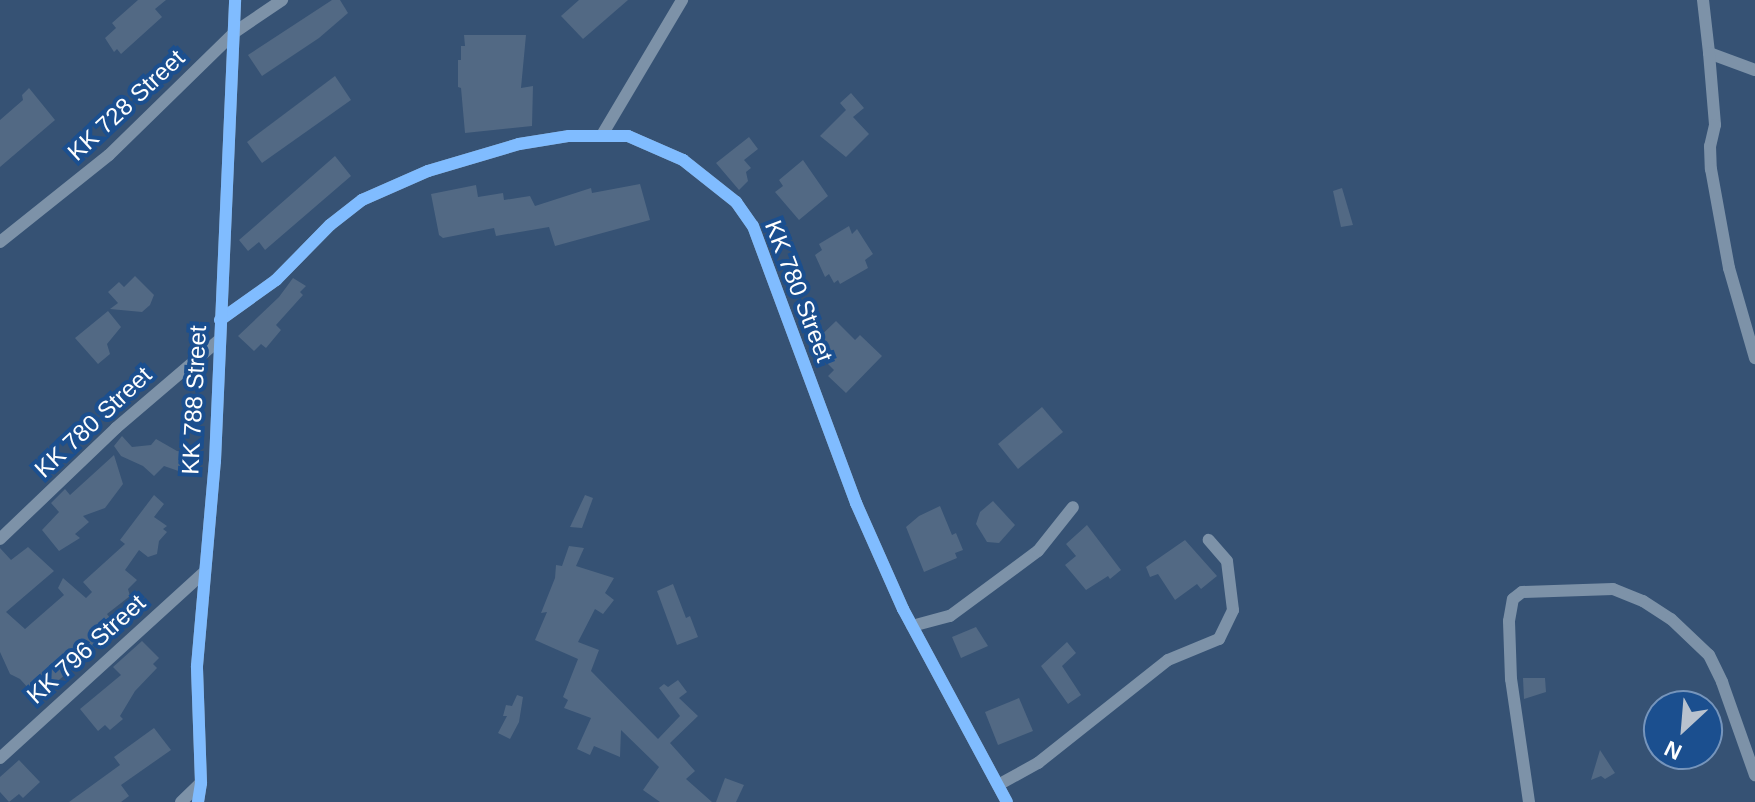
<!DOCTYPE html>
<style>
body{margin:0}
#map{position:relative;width:1755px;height:802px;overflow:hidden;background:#365274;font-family:Helvetica,sans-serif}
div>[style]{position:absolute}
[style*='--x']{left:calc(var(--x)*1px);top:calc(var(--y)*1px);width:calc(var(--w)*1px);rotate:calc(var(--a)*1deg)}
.building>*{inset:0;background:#526984}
.street>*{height:12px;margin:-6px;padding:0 6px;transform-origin:6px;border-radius:6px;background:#7d92a8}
.cycleway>*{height:12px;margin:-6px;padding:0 6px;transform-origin:6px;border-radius:6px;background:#80bcff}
span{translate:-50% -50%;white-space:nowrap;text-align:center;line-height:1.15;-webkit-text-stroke:8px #1b4f8f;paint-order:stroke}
.street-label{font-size:24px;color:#fff}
.north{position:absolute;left:1643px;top:690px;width:80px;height:80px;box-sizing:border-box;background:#1b4f8f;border:2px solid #7695bc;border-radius:50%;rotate:206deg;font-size:22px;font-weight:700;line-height:32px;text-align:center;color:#fff}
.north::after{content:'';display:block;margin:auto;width:28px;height:36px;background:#b9c2ce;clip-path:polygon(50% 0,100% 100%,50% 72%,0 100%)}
</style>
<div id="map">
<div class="building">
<div style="clip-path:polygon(138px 0,166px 0,155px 9px,162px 17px,121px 54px,117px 49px,114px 52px,105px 38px,116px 28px,112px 23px)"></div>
<div style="clip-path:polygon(332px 0,340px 0,348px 13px,319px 38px,262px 76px,248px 55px)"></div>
<div style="clip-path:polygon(579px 0,628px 0,583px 39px,561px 16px)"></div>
<div style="clip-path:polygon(464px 35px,526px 35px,521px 88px,533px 86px,532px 126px,465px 133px,461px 88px,458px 87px,458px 60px,461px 60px,461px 46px,465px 46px)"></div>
<div style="clip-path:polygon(335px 76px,351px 100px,262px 163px,247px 142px)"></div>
<div style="clip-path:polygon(29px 88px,55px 120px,0 167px,0 120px,23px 100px,22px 95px)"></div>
<div style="clip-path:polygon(851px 93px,864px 108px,853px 117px,869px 134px,846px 157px,820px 136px,846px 110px,840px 103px)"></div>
<div style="clip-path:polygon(749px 137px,758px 149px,744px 160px,751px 168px,746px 172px,748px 181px,739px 190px,716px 163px)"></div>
<div style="clip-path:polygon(335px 156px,351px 176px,265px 250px,259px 242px,248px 251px,239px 240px)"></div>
<div style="clip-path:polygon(803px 160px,828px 196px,799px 220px,775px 192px,783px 186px,779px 180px)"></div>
<div style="clip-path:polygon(640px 184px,650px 220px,555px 246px,549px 227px,496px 236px,494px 228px,443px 238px,439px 235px,431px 194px,476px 185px,478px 197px,503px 193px,504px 200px,530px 196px,535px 206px,591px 188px,592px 193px)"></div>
<div style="clip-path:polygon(1342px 188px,1353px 225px,1341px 227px,1333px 191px)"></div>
<div style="clip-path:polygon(849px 226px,852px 234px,857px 229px,873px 254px,865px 260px,868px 268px,840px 284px,838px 280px,834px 283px,829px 274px,825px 277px,815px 255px,822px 250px,819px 244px)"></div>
<div style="clip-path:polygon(135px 276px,154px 295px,150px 305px,142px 312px,110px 309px,118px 303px,108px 292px,119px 282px,124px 287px)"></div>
<div style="clip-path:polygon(293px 278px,306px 286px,300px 292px,303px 295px,276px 325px,281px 330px,266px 348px,261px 344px,254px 351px,238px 336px,279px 297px)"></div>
<div style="clip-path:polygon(108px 311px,121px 327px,107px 344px,110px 354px,98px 364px,75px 338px)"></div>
<div style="clip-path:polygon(836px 321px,855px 340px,860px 335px,882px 356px,846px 393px,828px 376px,834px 370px,810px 346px)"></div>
<div style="clip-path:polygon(1042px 407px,1063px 432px,1018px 469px,998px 444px)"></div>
<div style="clip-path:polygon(122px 436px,132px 447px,151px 445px,156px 439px,177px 451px,190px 453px,187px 474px,164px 466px,154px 476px,143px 466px,121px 456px,114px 446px)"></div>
<div style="clip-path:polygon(114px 455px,123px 484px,105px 508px,83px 516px,89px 522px,75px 534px,80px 538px,59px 551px,42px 530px,59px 512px,51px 503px,65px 489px,70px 495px)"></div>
<div style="clip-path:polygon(154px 495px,164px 504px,154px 517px,167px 526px,163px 529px,167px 532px,159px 541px,157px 554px,148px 557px,139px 550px,125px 570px,137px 580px,128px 589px,130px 596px,107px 614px,118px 629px,87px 651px,77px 665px,37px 698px,20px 679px,10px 674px,0 652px,0 548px,11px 560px,28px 547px,54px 571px,6px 612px,25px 629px,64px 595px,58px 588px,63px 578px,86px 598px,92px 592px,83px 582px,125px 544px,120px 540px)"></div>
<div style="clip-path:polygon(585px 495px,593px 498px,582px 528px,570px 527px)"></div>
<div style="clip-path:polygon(993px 501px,1015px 525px,999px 543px,987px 542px,976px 524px,980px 512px)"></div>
<div style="clip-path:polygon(940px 506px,952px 535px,956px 533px,963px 550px,955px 553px,957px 558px,924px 572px,906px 527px,919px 516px)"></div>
<div style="clip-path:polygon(1087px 525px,1121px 570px,1110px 579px,1108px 576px,1086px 590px,1065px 565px,1076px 556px,1066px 544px)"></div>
<div style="clip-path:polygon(1185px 540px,1217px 576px,1201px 589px,1197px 584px,1175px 600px,1158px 574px,1150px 577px,1146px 567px)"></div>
<div style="clip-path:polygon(569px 546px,584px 548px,576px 566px,614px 578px,605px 593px,614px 600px,603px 614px,595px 609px,578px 642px,599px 650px,591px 671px,658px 739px,680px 716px,659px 688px,664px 684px,668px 687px,678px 680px,687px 692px,679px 698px,698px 716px,670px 743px,695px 771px,686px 779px,712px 802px,660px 802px,643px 790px,659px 767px,621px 730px,620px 757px,594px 746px,590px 755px,577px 749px,591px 718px,564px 708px,568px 700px,563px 697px,578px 659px,535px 640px,547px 612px,541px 613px,555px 578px,556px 565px,562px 566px)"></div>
<div style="clip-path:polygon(673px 584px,686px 618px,690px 616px,698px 637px,677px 645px,657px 591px)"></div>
<div style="clip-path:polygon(976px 627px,988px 646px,961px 658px,952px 637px)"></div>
<div style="clip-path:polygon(142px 641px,159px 658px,153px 664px,157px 668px,135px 691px,120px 716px,123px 719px,110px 730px,105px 725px,98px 731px,80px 709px,121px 675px,113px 667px)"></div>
<div style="clip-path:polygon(1067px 642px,1076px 653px,1062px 666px,1081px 695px,1068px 704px,1041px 666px)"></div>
<div style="clip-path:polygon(1523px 678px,1545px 678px,1546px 692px,1524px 699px)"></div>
<div style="clip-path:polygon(517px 695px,523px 697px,519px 722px,510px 739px,498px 733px,507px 716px,503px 716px,506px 705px,512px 706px)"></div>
<div style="clip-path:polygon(1019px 698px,1033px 731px,998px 745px,985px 712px)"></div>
<div style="clip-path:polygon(154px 728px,171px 750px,121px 785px,129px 796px,121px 802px,69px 802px,120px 765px,114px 757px)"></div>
<div style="clip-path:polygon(1600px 750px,1615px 773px,1605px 779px,1601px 776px,1591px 780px)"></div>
<div style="clip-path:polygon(19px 760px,40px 782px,23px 798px,19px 794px,9px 802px,0 792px,0 777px)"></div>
<div style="clip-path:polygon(725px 778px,744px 785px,736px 802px,716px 802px)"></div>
</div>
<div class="street">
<div style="--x:1703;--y:0;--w:53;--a:83.5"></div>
<div style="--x:1709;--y:53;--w:49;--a:20.3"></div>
<div style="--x:1709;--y:53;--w:72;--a:85.2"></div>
<div style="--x:1715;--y:125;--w:22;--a:103"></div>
<div style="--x:1710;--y:146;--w:23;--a:88"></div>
<div style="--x:1711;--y:169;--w:101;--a:79.7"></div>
<div style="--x:1729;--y:268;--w:94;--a:73.9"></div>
<div style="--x:602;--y:135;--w:157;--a:-59.3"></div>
<div style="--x:0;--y:242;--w:139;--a:-38.6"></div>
<div style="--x:109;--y:155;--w:176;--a:-44.3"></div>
<div style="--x:235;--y:32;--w:57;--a:-34.2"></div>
<div style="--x:220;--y:320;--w:69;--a:-35.5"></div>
<div style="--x:276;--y:280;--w:77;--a:-45.5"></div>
<div style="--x:330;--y:225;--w:41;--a:-38"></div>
<div style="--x:362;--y:200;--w:72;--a:-23.7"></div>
<div style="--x:428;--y:171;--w:95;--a:-16.5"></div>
<div style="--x:519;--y:144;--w:51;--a:-9.1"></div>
<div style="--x:569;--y:136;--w:59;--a:0"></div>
<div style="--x:628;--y:136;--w:60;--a:23.6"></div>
<div style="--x:683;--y:160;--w:68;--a:38.4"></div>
<div style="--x:736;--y:202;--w:29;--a:55"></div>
<div style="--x:753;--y:226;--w:296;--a:69.6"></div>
<div style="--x:856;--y:503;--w:116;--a:66.1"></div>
<div style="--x:903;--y:609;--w:219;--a:61.7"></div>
<div style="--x:0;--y:539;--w:161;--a:-43.7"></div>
<div style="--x:116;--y:428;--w:134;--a:-40.5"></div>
<div style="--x:912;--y:626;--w:39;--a:-15"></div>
<div style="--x:950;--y:616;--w:109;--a:-36.5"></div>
<div style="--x:1038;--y:551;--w:56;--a:-51.5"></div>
<div style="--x:0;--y:758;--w:275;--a:-42.3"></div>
<div style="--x:998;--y:785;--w:46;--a:-28.8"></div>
<div style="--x:1038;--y:763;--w:166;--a:-38.4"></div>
<div style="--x:1168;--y:660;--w:55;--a:-22.4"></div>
<div style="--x:1219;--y:639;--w:32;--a:-64"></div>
<div style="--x:1233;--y:610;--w:49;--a:-97"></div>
<div style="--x:1227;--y:561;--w:28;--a:-131"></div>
<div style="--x:181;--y:802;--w:28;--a:-44"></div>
<div style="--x:198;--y:802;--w:19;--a:-81"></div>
<div style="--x:201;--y:783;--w:117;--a:-92"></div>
<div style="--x:197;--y:666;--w:206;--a:-85"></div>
<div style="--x:215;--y:461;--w:461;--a:-87.5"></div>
<div style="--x:1529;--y:802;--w:124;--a:-98.3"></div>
<div style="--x:1511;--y:679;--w:58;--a:-92"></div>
<div style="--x:1509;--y:621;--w:22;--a:-80"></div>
<div style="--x:1513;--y:599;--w:11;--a:-38"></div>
<div style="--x:1522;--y:592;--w:91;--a:-1.9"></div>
<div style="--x:1613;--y:589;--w:32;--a:22"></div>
<div style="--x:1643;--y:601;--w:33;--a:33"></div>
<div style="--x:1671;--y:619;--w:52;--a:43.5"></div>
<div style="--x:1709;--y:655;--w:30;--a:64"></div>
<div style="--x:1722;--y:682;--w:99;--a:70.5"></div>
</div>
<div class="cycleway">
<div style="--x:220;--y:320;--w:69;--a:-35.5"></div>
<div style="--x:276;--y:280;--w:77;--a:-45.5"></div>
<div style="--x:330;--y:225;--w:41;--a:-38"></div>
<div style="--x:362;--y:200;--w:72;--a:-23.7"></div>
<div style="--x:428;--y:171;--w:95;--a:-16.5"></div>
<div style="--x:519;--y:144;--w:51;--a:-9.1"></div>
<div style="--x:569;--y:136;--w:59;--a:0"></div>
<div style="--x:628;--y:136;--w:60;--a:23.6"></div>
<div style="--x:683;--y:160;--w:68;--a:38.4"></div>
<div style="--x:736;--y:202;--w:29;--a:55"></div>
<div style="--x:753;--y:226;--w:296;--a:69.6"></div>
<div style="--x:856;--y:503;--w:116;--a:66.1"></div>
<div style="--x:903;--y:609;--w:219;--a:61.7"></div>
<div style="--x:198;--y:802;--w:19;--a:-81"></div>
<div style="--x:201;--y:783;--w:117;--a:-92"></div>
<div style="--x:197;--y:666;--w:206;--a:-85"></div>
<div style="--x:215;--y:461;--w:461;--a:-87.5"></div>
</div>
<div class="street-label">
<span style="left:126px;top:105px;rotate:-43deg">KK 728 Street</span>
<span style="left:799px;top:291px;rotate:69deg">KK 780 Street</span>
<span style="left:194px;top:400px;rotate:-87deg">KK 788 Street</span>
<span style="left:93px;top:422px;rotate:-43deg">KK 780 Street</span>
<span style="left:86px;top:649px;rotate:-42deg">KK 796 Street</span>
</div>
<div class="north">N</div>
</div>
